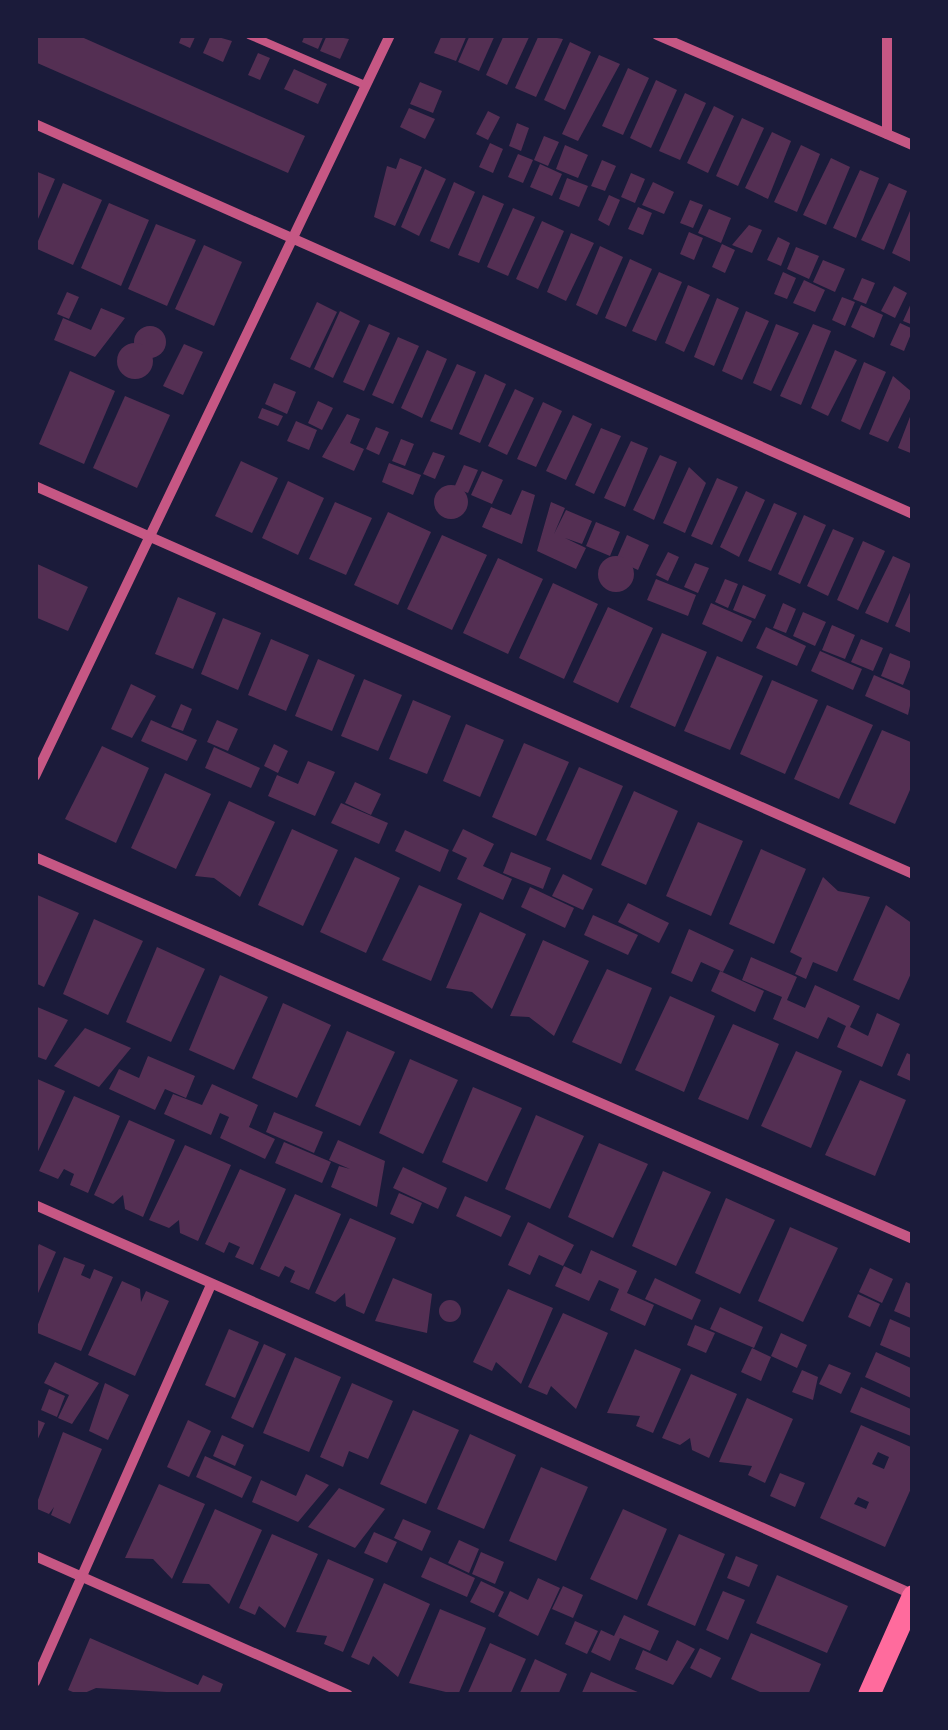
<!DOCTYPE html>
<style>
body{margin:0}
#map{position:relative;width:948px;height:1730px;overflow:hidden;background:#1b1b3a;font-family:Ubuntu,sans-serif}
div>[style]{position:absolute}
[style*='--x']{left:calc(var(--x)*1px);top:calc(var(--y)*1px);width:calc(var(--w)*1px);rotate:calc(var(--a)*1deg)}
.building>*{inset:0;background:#542f53}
.round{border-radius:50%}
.service>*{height:8px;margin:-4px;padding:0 4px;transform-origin:4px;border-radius:4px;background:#c65784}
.minor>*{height:10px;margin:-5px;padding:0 5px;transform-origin:5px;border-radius:5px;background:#c65784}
.primary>*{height:22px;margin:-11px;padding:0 11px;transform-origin:11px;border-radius:11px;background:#ff6b9d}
span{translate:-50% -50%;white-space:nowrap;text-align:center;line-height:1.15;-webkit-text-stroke:9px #1b1b3a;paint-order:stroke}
.frame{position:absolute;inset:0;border:38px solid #1b1b3a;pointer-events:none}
</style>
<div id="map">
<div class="building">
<div style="clip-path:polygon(35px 35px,77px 35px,305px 136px,288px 173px,35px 62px)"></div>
<div style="clip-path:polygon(182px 35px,196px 35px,190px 48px,179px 43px)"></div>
<div style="clip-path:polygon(211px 35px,232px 41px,223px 62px,203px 53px)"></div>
<div style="clip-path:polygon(305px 35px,324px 35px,318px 49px,302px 42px)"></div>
<div style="clip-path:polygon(327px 35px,349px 39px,340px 59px,320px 51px)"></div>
<div style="clip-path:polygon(442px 35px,467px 35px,456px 61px,434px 53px)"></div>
<div style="clip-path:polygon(470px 35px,495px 35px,479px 71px,458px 62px)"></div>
<div style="clip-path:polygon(504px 35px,530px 35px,507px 85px,486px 75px)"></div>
<div style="clip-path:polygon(539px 35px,563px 39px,536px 97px,515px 88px)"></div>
<div style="clip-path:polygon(570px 42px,591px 52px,565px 110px,544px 100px)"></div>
<div style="clip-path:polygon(258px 53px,270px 58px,260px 80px,248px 75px)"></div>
<div style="clip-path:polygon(599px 55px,620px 64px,578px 141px,562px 134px)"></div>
<div style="clip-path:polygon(628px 68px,649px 78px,623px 135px,602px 126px)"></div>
<div style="clip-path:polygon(294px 69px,327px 84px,318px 104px,284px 89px)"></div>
<div style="clip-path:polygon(656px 80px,677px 90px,651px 148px,630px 138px)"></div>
<div style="clip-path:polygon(420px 82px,442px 91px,433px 113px,410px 104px)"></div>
<div style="clip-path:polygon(685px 93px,706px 103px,680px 160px,659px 151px)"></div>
<div style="clip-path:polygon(714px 106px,734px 116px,708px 173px,687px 163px)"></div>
<div style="clip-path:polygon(409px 108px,435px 119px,425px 139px,400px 127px)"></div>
<div style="clip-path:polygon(488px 111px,500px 117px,488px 140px,476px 134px)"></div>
<div style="clip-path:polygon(742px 118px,764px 128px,738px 186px,716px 176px)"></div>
<div style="clip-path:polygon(517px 123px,529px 128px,521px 151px,509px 146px)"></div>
<div style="clip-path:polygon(772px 132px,791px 141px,768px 199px,745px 188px)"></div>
<div style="clip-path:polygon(544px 136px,559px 142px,548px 166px,534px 160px)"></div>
<div style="clip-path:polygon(490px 143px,503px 149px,493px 173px,479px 167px)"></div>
<div style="clip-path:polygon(565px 145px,588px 155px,578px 178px,556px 169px)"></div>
<div style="clip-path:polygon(801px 145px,820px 154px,797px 212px,774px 202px)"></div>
<div style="clip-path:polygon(518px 154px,533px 160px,523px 183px,508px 177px)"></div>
<div style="clip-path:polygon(400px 158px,422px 167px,395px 226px,374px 217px,387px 166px,396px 169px)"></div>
<div style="clip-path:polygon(831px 158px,850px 167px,826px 225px,803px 215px)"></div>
<div style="clip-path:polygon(602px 160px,616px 166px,605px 191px,591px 186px)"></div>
<div style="clip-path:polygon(540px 164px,562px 174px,552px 196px,530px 187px)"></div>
<div style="clip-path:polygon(425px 169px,446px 179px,419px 236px,401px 227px)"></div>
<div style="clip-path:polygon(860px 170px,879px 178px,856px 238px,833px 228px)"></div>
<div style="clip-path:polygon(35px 171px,55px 179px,35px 226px)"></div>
<div style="clip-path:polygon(631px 173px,645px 179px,635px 203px,621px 197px)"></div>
<div style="clip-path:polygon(567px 178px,588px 186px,579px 207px,559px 199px)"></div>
<div style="clip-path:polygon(454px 182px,475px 192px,449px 249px,430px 241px)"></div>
<div style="clip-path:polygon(653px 182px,674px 192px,664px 214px,642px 205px)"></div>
<div style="clip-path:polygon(63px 183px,102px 200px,73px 265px,35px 248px)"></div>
<div style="clip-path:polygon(889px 183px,907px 191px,884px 250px,861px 240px)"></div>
<div style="clip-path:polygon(483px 195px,504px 204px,479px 263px,458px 255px)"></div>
<div style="clip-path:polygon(609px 195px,620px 200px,609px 226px,598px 220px)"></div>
<div style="clip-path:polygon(690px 200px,703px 205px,693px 228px,680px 223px)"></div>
<div style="clip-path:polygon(109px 203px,149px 220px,121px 286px,81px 268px)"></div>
<div style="clip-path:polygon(913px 204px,913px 263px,892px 253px)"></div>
<div style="clip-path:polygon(638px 207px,652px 213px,643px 235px,628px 229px)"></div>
<div style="clip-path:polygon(513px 208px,535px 217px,508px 276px,487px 267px)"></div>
<div style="clip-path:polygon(709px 209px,731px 218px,721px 243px,698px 233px)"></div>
<div style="clip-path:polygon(542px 221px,564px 231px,538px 289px,516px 279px)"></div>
<div style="clip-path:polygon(156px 224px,196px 240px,167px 306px,128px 289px)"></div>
<div style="clip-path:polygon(749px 225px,762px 230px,752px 253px,732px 245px)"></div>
<div style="clip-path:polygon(689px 232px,703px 238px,694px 260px,680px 254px)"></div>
<div style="clip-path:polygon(571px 233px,594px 243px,566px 301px,547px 292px)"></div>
<div style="clip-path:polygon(778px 237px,790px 243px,781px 266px,767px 260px)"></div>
<div style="clip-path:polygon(722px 244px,735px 250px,725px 273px,712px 267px)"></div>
<div style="clip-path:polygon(204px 245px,242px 262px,214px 326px,175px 309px)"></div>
<div style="clip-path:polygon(600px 246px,623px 257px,597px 315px,576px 305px)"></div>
<div style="clip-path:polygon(796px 247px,819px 256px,809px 279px,787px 269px)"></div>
<div style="clip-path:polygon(630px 259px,652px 269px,626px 327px,605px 318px)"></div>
<div style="clip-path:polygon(823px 260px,845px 269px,835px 292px,813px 282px)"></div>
<div style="clip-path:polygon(659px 272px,682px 282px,656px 341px,632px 331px)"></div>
<div style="clip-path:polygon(783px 272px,796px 278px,787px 299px,774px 294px)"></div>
<div style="clip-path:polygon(862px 278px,875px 283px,866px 304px,853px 299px)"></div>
<div style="clip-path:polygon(804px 280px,825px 290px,815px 312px,793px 303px)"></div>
<div style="clip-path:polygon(688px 285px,710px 295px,684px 352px,665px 343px)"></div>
<div style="clip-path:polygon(894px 286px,907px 293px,895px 318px,881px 311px)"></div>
<div style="clip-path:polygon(67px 292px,79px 297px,69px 319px,57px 314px)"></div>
<div style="clip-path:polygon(842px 297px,855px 302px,845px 326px,832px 320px)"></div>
<div style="clip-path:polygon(717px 298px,739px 308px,714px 366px,694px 357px)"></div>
<div style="clip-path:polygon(913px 299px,913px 325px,903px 321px)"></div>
<div style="clip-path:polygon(317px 302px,337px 312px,310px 368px,290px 359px)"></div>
<div style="clip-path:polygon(861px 305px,883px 315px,874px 338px,851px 327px)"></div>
<div style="clip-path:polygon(101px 308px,125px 318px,95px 357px,54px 340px,63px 318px,91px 330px)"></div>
<div style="clip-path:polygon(340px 311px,360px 321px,333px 378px,314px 369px)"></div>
<div style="clip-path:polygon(746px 311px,769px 321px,742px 380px,722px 371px)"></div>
<div style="clip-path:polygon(900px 323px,913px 329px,904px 351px,890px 345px)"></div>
<div style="clip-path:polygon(369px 324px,390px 333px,364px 391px,343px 382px)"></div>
<div style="clip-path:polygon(776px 324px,799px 333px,771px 391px,753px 383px)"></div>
<div style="clip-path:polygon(813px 324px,831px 331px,801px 405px,780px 396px)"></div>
<div class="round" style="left:134px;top:326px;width:32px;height:32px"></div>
<div style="clip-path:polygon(398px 337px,419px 346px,393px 404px,372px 395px)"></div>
<div class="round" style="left:117px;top:343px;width:36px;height:36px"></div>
<div style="clip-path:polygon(184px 344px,203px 352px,183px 395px,163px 386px)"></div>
<div style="clip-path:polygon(427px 350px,447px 359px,422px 418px,401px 408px)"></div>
<div style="clip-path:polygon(835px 350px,857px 360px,828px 416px,811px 408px)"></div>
<div style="clip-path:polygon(864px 362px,886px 372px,860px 430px,841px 421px)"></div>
<div style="clip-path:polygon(457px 364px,476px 372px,452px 430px,430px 421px)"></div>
<div style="clip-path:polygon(70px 371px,115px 391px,84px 464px,39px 444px)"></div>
<div style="clip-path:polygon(485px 374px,506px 384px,480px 443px,459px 434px)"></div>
<div style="clip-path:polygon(893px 376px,913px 393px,888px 442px,869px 434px)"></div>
<div style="clip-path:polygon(274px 383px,296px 392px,287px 414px,265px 404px)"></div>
<div style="clip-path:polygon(515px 389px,534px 398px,507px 455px,488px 446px)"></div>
<div style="clip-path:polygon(125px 396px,170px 415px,137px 488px,93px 468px)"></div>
<div style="clip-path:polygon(318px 401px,333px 408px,322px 430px,308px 423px)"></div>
<div style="clip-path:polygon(543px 402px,562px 411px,536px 467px,517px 459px)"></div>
<div style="clip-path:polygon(262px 408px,283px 416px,278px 426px,258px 418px)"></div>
<div style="clip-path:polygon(913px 409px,913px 454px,898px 448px)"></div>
<div style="clip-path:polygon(347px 414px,360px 419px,350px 443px,364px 449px,354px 471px,322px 457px)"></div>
<div style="clip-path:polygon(573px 415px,592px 424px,566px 480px,546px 471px)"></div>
<div style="clip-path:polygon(296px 421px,317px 430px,309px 450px,287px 441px)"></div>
<div style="clip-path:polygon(376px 427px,389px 432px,379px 455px,366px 449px)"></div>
<div style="clip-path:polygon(601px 428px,621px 436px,594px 494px,575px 485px)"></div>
<div style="clip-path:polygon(401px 439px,414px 444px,405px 466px,392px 461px)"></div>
<div style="clip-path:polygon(631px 441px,648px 448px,625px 507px,604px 498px)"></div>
<div style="clip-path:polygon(433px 452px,445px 456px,435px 479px,423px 474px)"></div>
<div style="clip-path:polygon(660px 455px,677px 462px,654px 520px,633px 510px)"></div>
<div style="clip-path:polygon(241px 461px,278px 478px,252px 533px,215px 516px)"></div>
<div style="clip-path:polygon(389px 463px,421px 475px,413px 495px,382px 482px)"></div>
<div style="clip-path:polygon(464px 465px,478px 470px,468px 493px,454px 488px)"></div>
<div style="clip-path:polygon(689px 467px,706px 483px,685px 533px,663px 523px)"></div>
<div style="clip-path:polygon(482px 471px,503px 480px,492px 504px,471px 495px)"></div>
<div style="clip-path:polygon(717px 478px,738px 487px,712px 545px,691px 536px)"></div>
<div style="clip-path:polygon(288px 481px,324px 498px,298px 555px,262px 538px)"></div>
<div class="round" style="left:434px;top:485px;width:34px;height:34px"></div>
<div style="clip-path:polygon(522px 490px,535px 495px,522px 544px,482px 527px,491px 507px,511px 515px)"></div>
<div style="clip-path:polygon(746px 491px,765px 500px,739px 557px,720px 547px)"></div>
<div style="clip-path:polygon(335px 502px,372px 518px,346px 575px,309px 559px)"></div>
<div style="clip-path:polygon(551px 502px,565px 508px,554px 534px,566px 510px,592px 521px,582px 544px,565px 538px,586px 548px,576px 569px,537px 551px)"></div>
<div style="clip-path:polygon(774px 503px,797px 513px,771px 571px,748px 561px)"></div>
<div style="clip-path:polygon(388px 512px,431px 532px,398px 605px,354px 585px)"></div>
<div style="clip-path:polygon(804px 515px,826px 525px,800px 584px,778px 574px)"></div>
<div style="clip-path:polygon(596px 522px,620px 532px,610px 556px,586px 546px)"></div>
<div style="clip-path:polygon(833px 529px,854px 538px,828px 596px,807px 586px)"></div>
<div style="clip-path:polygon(442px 535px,487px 555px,452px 630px,407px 609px)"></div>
<div style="clip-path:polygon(627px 535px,649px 545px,638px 570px,616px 560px)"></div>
<div style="clip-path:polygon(863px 541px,885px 551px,858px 610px,837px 600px)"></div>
<div style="clip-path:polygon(668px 552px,679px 557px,668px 581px,656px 575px)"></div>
<div style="clip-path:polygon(893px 556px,911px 564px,888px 623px,865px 613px)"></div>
<div class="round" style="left:598px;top:556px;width:36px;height:36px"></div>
<div style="clip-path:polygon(498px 558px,543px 579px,508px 654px,463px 633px)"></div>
<div style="clip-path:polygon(35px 563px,88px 587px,68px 631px,35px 617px)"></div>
<div style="clip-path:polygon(695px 563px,709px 568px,698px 593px,684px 587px)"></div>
<div style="clip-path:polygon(656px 579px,696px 595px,688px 616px,647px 600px)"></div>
<div style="clip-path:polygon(725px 579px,738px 584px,728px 608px,715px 602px)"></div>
<div style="clip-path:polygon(553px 583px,598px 604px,564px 679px,519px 658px)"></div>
<div style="clip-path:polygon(743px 585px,766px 595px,755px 619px,733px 610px)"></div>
<div style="clip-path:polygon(913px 586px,913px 634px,895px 626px)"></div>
<div style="clip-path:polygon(178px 597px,216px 613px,193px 669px,155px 654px)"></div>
<div style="clip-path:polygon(711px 603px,752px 621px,742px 642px,702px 624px)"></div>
<div style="clip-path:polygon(783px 603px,796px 609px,786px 633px,773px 628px)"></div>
<div style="clip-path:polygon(608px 607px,653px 628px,618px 703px,573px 682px)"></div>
<div style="clip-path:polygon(803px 612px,826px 622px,815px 646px,793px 636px)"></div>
<div style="clip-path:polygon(223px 618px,261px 633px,238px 690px,201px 674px)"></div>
<div style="clip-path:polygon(832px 625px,855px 635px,845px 659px,822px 650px)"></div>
<div style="clip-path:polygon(766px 627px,806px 646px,797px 666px,756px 648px)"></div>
<div style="clip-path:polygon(662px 633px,707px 652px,675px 727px,630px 707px)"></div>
<div style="clip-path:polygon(271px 639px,309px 655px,286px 711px,248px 695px)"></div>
<div style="clip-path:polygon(861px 639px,883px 648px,873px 671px,851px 662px)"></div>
<div style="clip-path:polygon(820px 651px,862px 669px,853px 690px,811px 671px)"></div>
<div style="clip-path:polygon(890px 653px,912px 662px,903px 685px,881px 676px)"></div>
<div style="clip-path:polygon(717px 656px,763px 676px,730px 750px,684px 731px)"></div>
<div style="clip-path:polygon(318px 659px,355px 675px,332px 731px,295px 716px)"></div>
<div style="clip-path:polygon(874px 675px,913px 692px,908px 715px,865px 696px)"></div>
<div style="clip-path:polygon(364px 679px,402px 695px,378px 751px,341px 736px)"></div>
<div style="clip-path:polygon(772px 680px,818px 700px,785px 774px,740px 754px)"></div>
<div style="clip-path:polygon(131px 684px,156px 696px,132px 738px,111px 729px)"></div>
<div style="clip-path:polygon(413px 700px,451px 716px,427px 774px,389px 759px)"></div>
<div style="clip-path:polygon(181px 704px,192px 709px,183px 731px,171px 727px)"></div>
<div style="clip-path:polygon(827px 705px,873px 725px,839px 799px,794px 779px)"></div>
<div style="clip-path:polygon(151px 720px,197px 740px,187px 761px,141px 741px)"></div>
<div style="clip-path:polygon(217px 720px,238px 729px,228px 751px,207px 742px)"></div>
<div style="clip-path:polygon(466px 724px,504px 740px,480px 797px,443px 781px)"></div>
<div style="clip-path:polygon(882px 730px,913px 743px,913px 783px,895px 824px,849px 804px)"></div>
<div style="clip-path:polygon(524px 743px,569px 762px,536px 836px,492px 817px)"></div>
<div style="clip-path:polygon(274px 744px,288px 751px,278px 773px,264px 766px)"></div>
<div style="clip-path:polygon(102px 746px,149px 768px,116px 843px,65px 819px)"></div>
<div style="clip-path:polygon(214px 747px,260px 768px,251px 788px,205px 768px)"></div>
<div style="clip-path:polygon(308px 761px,335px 772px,315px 816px,268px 796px,277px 775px,298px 784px)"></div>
<div style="clip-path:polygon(579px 767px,623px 786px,591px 860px,546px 840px)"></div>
<div style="clip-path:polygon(165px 773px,211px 794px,176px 869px,131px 848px)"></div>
<div style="clip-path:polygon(355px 782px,381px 794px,371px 815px,345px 803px)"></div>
<div style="clip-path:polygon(634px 791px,678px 811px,646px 885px,601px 865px)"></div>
<div style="clip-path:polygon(229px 801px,275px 822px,240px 897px,214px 878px,195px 876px)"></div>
<div style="clip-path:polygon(341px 803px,388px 823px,379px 844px,331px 823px)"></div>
<div style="clip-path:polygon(698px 822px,743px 841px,711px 916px,666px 896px)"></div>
<div style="clip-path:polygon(292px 829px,338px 850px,303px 926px,258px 905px)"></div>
<div style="clip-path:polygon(463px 829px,494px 844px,483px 866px,512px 879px,503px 900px,457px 879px,467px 858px,452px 851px)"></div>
<div style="clip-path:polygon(405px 830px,449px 850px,440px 872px,395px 851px)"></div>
<div style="clip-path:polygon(761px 849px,806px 869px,774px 944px,729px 924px)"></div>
<div style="clip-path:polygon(511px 852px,551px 868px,543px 889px,503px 873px)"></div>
<div style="clip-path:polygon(355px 857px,400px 878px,366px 953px,320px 932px)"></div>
<div style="clip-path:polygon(563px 874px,593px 889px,583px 910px,552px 896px)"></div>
<div style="clip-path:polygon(823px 877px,838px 891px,870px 897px,837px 972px,813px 962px,806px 979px,795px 974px,802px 958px,790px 952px)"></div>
<div style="clip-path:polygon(419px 885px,462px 904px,431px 981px,382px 960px)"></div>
<div style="clip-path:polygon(530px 887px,574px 908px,565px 928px,521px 907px)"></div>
<div style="clip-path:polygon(35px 894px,79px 913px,44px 987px,35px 983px)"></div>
<div style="clip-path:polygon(628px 903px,669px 923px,659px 943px,618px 922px)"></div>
<div style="clip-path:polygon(886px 905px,913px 924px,913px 969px,899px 1000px,853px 980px)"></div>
<div style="clip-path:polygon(480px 912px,526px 934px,492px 1009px,472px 992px,446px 988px)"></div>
<div style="clip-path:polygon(593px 915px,638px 935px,628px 955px,584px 935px)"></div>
<div style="clip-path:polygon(94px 919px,143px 941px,108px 1015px,63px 994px)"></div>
<div style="clip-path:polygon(689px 929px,734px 950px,723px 972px,701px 962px,692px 982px,671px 973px)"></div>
<div style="clip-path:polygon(543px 940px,589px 961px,554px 1036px,529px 1017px,510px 1016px)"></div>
<div style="clip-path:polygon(157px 947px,205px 969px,171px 1042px,126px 1022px)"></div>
<div style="clip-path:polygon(751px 957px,797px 977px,787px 1000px,805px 1008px,815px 985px,860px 1006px,850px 1027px,868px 1036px,877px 1013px,900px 1024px,882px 1067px,837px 1047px,846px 1026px,828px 1017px,818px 1039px,773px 1019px,782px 997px,742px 980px)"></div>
<div style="clip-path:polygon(607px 969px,652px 988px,621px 1064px,572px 1042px)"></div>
<div style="clip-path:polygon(720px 971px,764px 991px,755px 1012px,711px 991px)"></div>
<div style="clip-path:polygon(220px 975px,268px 997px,234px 1070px,189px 1050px)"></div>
<div style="clip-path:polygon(670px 996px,715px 1016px,684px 1092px,635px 1070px)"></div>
<div style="clip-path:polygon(283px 1003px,331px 1025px,297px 1098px,252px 1078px)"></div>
<div style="clip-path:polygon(35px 1006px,68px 1020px,46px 1060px,35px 1056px)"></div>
<div style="clip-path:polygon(733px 1024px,779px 1044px,748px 1120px,698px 1099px)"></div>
<div style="clip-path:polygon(85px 1028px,131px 1048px,99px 1087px,54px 1066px)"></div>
<div style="clip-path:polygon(347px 1031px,395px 1052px,360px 1126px,315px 1106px)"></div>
<div style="clip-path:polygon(796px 1051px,842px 1071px,811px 1148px,761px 1126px)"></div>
<div style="clip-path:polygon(907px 1053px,913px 1056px,913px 1082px,897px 1075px)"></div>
<div style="clip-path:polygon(148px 1056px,195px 1076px,186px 1098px,165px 1089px,155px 1110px,109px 1089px,119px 1069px,139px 1078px)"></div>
<div style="clip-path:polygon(410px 1059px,458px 1080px,423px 1154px,379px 1133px)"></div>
<div style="clip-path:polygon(35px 1078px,65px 1091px,35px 1158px)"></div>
<div style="clip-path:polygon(860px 1080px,906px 1100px,875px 1176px,825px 1155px)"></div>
<div style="clip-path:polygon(212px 1084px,258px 1105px,249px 1127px,275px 1139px,265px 1159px,220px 1138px,229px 1117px,220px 1113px,211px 1135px,164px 1114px,173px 1094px,202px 1105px)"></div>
<div style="clip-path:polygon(473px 1087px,522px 1108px,487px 1182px,442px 1162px)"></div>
<div style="clip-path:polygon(74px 1096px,120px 1116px,88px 1193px,70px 1185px,74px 1174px,64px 1169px,58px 1179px,39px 1171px)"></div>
<div style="clip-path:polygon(274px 1112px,323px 1132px,314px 1153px,266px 1132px)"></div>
<div style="clip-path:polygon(536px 1115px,584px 1136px,550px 1209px,505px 1189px)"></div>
<div style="clip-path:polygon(129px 1120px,175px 1140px,143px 1217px,125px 1209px,123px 1195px,113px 1204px,94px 1195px)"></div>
<div style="clip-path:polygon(338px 1140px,385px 1161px,377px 1207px,331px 1187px,339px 1166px,350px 1169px,329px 1160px)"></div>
<div style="clip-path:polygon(284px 1142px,331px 1162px,322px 1183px,275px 1163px)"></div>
<div style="clip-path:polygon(599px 1143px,648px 1164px,613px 1238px,568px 1217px)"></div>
<div style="clip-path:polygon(185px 1145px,231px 1165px,198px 1241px,180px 1233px,179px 1220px,169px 1228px,149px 1220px)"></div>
<div style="clip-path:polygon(403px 1167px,447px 1188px,438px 1209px,393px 1188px)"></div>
<div style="clip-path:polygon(240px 1169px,286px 1189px,253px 1265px,235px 1257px,240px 1247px,229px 1242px,224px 1253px,205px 1244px)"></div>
<div style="clip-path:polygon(663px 1171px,711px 1192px,676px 1266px,632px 1246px)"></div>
<div style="clip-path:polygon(399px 1193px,422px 1203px,413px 1224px,390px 1214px)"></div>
<div style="clip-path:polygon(295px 1194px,341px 1214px,309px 1290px,290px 1282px,295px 1271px,285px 1266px,279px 1277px,260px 1269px)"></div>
<div style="clip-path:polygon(465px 1196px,511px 1216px,501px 1237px,456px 1216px)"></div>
<div style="clip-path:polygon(726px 1198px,775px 1220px,740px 1294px,695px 1273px)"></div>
<div style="clip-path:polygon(350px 1218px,396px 1238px,364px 1314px,346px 1306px,345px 1293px,335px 1302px,315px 1293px)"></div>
<div style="clip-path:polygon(528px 1222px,574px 1245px,563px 1266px,539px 1255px,530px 1275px,508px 1265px)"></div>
<div style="clip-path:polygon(790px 1227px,838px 1248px,803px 1322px,758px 1301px)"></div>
<div style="clip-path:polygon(39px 1244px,56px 1252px,35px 1300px,35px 1253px)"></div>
<div style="clip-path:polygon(591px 1250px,637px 1271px,627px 1293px,654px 1305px,645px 1326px,610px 1310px,619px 1289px,599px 1280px,589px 1301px,555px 1286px,564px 1266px,581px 1274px)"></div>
<div style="clip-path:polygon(64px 1257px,85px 1265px,81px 1275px,90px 1279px,94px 1269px,113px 1277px,81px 1351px,35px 1332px)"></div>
<div style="clip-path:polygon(870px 1268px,893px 1279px,882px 1303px,859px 1292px)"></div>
<div style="clip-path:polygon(393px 1278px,432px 1294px,427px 1333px,375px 1321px)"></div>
<div style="clip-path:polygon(655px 1278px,701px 1300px,692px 1320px,645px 1299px)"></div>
<div style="clip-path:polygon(122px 1281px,140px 1289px,141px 1302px,146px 1291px,169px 1301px,135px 1376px,88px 1355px)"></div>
<div style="clip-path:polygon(906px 1282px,913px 1285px,913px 1319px,894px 1311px)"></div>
<div style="clip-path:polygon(508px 1289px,553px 1308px,521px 1384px,496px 1362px,492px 1371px,473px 1362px)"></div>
<div style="clip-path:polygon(858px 1294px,880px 1304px,870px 1327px,848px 1317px)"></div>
<div class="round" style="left:439px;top:1300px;width:22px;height:22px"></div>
<div style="clip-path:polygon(720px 1307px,763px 1327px,754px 1348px,710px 1329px)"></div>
<div style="clip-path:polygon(563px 1313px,608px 1333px,576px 1409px,551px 1386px,547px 1395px,528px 1387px)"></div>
<div style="clip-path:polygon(890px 1319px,913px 1329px,913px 1359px,880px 1345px)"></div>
<div style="clip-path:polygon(695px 1325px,715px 1333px,706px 1353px,687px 1345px)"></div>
<div style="clip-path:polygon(229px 1329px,259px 1342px,235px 1398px,205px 1385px)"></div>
<div style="clip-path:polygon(781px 1333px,807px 1345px,797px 1368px,771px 1356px)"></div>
<div style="clip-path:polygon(264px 1344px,286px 1354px,253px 1428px,231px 1418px)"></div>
<div style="clip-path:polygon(752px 1348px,771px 1357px,761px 1381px,741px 1372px)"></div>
<div style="clip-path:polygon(635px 1349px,681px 1369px,653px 1433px,636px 1426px,640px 1416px,607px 1413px)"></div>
<div style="clip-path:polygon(876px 1352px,913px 1369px,913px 1399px,865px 1377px)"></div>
<div style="clip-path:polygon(295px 1357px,341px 1377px,309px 1452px,263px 1433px)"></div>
<div style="clip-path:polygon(55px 1362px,99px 1383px,72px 1424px,58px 1418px,69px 1395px,44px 1383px)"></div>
<div style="clip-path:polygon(829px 1364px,851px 1373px,841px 1394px,819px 1384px)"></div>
<div style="clip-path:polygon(802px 1370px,818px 1377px,813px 1400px,792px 1392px)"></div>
<div style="clip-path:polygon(691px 1374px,737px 1394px,709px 1458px,692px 1450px,690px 1438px,680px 1445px,662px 1438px)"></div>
<div style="clip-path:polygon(105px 1383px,129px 1395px,108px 1440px,89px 1431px)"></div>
<div style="clip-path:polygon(352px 1383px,393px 1401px,368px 1459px,349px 1451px,343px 1467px,320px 1457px)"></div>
<div style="clip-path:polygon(861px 1387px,913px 1410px,911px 1436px,850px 1412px)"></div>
<div style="clip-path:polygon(49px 1389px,65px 1396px,57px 1417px,41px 1410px)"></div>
<div style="clip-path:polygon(747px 1398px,793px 1419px,765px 1483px,748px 1475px,752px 1466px,719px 1462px)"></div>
<div style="clip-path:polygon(413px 1410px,459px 1430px,426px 1504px,380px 1484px)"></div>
<div style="clip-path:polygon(35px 1419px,45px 1423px,35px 1445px)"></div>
<div style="clip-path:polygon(188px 1420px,211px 1431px,189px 1477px,167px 1467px)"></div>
<div style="clip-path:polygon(evenodd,861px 1425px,913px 1448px,913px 1484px,885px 1547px,820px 1518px,861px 1425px,878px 1452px,889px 1457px,884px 1469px,872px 1464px,878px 1452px,861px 1425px,858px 1497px,869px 1502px,866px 1509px,854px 1504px,858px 1497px)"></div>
<div style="clip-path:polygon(63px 1432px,102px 1449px,70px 1524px,51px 1515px,54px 1507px,49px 1514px,35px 1508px)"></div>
<div style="clip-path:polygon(470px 1434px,516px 1455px,484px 1529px,437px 1509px)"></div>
<div style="clip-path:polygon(222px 1435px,244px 1445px,235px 1466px,213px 1456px)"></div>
<div style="clip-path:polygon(205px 1456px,252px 1477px,242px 1498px,196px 1477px)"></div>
<div style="clip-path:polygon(541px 1467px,588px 1487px,556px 1561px,509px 1541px)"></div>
<div style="clip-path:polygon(780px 1473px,805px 1483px,795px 1507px,770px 1496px)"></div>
<div style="clip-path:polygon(306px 1474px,329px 1485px,298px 1522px,252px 1502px,261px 1480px,296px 1496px)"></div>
<div style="clip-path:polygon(159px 1484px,205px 1504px,172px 1579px,153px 1559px,125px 1558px)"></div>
<div style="clip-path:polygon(339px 1488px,385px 1509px,355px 1548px,308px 1527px)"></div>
<div style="clip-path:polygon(215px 1509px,262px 1530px,229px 1604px,209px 1584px,182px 1583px)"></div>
<div style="clip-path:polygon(623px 1509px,667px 1529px,637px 1600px,590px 1579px)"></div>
<div style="clip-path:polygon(403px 1519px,431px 1531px,422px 1551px,394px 1538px)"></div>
<div style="clip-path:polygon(374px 1532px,397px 1542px,387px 1563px,364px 1553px)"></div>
<div style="clip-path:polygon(272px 1534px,318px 1554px,285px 1628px,259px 1606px,255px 1615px,239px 1608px)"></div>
<div style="clip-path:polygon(679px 1534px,725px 1554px,695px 1626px,647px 1605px)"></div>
<div style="clip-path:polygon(459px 1540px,479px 1549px,469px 1573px,448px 1563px)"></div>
<div style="clip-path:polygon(481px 1552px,504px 1562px,495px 1584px,472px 1574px)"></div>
<div style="clip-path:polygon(736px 1556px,758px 1565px,749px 1587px,727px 1578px)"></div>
<div style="clip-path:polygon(430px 1557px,475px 1578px,467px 1597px,421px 1577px)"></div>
<div style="clip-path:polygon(328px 1559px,374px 1579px,343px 1652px,324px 1644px,327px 1636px,296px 1632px)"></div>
<div style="clip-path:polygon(777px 1575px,848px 1606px,827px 1653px,756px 1623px)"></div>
<div style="clip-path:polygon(538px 1578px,560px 1588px,538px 1636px,498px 1616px,510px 1591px,528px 1600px)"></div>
<div style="clip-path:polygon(481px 1581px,504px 1592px,494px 1613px,470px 1602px)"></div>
<div style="clip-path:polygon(384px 1583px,430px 1604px,398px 1677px,373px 1656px,369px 1665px,351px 1657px)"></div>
<div style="clip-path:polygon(563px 1586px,583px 1595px,573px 1618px,552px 1609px)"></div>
<div style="clip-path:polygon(723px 1591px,745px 1600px,728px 1640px,706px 1630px)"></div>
<div style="clip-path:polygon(440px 1609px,486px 1628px,458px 1695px,409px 1683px)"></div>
<div style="clip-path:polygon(624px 1615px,659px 1631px,650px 1651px,620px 1638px,610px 1661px,591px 1652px,601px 1630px,614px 1636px)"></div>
<div style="clip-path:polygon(575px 1621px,598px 1631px,587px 1654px,565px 1644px)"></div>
<div style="clip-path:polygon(751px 1633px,821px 1664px,808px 1695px,767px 1695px,731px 1679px)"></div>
<div style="clip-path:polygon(90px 1638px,198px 1685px,203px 1675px,223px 1684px,219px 1695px,96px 1688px,80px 1695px,68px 1690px)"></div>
<div style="clip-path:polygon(677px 1640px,695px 1649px,673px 1685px,635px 1669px,643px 1650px,667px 1661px)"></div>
<div style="clip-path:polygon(490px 1643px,526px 1659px,510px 1695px,467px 1695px)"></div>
<div style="clip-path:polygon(700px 1648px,721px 1658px,711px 1678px,690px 1668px)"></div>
<div style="clip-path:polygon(535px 1659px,567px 1674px,558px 1695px,519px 1695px)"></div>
<div style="clip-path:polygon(591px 1672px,616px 1683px,645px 1695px,581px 1695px)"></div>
</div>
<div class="service">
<div style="--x:249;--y:35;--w:126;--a:23.3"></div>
</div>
<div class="minor">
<div style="--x:657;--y:35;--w:279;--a:23.3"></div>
<div style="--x:35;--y:124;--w:961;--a:23.95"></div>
<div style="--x:887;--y:134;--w:99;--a:-90"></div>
<div style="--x:35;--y:486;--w:960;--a:23.84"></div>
<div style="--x:35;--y:776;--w:822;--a:-64.4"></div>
<div style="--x:35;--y:857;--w:958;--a:23.51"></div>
<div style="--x:35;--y:1205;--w:959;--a:23.92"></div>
<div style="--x:35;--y:1556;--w:342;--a:23.9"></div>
<div style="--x:35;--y:1682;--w:435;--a:-66.1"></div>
</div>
<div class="primary">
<div style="--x:869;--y:1695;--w:108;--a:-66"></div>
</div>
<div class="frame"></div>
</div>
